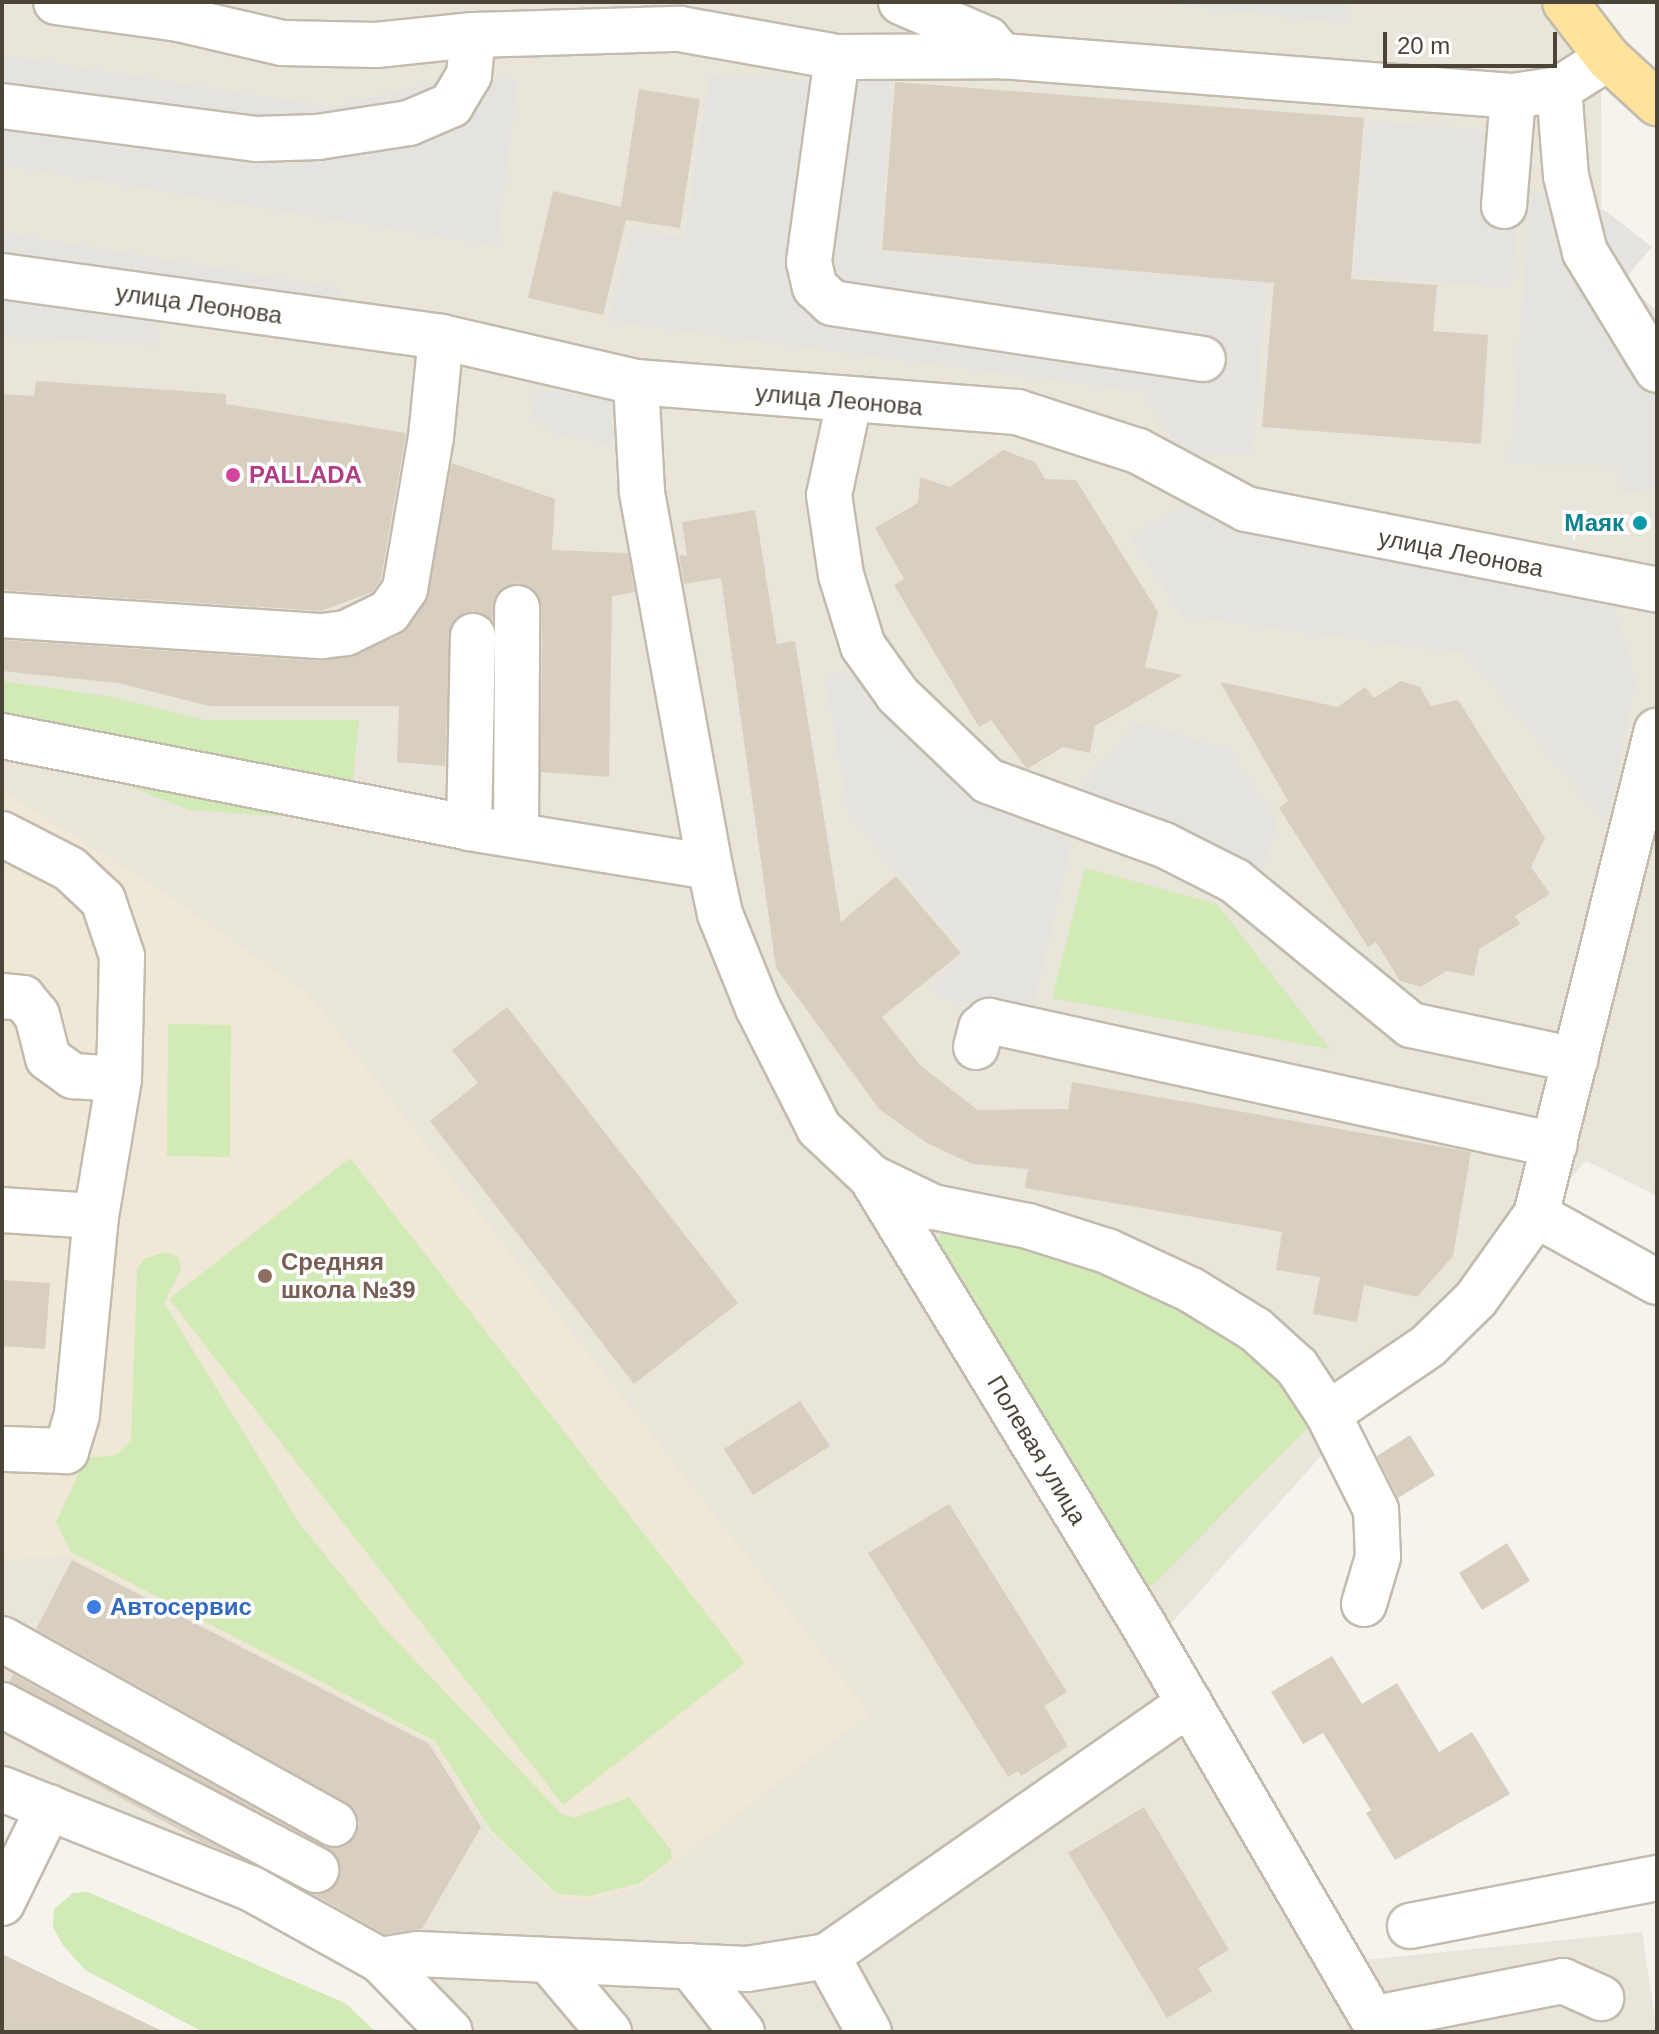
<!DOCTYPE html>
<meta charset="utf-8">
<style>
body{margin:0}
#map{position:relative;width:1659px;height:2034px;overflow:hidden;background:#f6f3ec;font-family:Arial,sans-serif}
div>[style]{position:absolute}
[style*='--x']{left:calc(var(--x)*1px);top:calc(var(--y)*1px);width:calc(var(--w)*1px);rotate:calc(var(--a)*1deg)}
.residential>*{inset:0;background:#eae5da}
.education>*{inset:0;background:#efe8d6}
.green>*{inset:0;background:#d2eab5}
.parking>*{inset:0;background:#e5e3e0}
.building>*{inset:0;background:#d8cfc1}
.roads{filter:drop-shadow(2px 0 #c2bbae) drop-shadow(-2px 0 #c2bbae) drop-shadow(0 2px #c2bbae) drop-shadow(0 -2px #c2bbae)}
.minor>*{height:44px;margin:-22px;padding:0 22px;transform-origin:22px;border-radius:22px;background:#fff}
.major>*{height:44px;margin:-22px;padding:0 22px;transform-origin:22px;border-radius:22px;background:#ffe39c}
.dots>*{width:22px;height:22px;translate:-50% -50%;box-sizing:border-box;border:4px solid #fff;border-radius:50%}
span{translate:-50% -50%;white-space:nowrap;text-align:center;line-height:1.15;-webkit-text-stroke:7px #fff;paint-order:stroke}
.street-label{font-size:24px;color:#4b4439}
.hotel-label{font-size:24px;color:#b23c85;font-weight:700}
.left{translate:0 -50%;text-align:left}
.culture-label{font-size:24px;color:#0d838f;font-weight:700}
.right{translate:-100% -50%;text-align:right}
.education-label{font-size:24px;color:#785e54;font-weight:700}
.shop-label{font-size:24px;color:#366cbe;font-weight:700}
.frame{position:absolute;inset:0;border:4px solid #4b4439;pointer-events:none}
.scale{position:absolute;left:1383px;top:32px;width:174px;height:36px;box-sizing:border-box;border:4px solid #4b4439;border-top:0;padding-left:10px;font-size:24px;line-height:28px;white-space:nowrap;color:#4b4439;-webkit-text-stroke:6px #fff;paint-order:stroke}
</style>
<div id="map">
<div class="residential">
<div style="clip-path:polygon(2px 2px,1556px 2px,1601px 75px,1602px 390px,1657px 427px,1657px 1196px,1586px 1161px,1166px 1629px,1364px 1960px,1642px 1932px,1657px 2032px,429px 2032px,393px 1977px,2px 1786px)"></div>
</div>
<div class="education">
<div style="clip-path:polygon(2px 791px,160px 890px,309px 995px,869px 1714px,642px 1886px,590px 1900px,555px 1897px,488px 1830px,432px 1743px,70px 1557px,2px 1559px)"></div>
</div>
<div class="green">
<div style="clip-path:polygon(2px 681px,112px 697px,205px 720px,359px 720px,349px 821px,190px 810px,80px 768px,2px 735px)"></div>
<div style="clip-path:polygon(1085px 868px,1217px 904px,1330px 1049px,1052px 998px)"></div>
<div style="clip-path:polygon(168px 1024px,231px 1025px,230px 1157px,167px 1156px)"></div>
<div style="clip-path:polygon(350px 1158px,745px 1663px,563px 1805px,169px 1299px)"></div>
<div style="clip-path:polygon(946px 1228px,1034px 1245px,1189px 1313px,1246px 1347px,1283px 1379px,1309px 1426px,1153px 1585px,1145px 1587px,934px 1243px)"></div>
<div style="clip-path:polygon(166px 1252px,179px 1257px,181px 1269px,164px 1303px,300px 1524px,385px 1629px,562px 1814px,574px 1818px,629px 1797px,671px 1850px,672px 1859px,640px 1883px,589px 1896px,557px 1894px,490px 1829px,435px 1741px,71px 1552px,56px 1522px,86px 1458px,116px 1455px,131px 1440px,137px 1270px,144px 1259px)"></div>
<div style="clip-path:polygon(88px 1892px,345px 2003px,376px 2032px,203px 2032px,85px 1970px,62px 1944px,53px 1927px,54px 1909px,73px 1893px)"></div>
</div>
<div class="parking">
<div style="clip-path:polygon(1148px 2px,1347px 2px,1345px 23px)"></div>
<div style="clip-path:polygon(2px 55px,331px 107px,468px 75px,518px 80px,497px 246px,2px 165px)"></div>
<div style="clip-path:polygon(710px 77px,893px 81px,879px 253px,1267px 283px,1252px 454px,1181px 454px,1143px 392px,608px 321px,631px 229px,684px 238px)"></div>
<div style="clip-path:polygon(1366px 121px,1524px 133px,1512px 288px,1354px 275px)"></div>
<div style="clip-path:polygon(1531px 189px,1606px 211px,1652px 247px,1623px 281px,1657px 311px,1657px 490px,1623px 492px,1622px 465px,1510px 464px)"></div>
<div style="clip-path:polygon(2px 233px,341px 288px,340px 314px,2px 262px)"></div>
<div style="clip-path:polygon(2px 281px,162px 302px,157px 345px,2px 336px)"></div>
<div style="clip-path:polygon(534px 389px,619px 400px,613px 445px,560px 435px,533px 420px)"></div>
<div style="clip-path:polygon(1188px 502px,1267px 537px,1614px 605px,1636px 682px,1606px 823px,1467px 654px,1182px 616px,1130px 537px)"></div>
<div style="clip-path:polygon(856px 672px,928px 761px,982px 798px,1072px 841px,1032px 1011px,947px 1000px,929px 986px,966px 953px,849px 815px,825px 676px)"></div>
<div style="clip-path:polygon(1137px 722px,1229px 749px,1278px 822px,1262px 872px,1074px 795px)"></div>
</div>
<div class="building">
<div style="clip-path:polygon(895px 82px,1364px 118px,1351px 279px,1437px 285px,1433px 331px,1488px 335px,1481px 444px,1262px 427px,1274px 283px,882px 250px)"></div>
<div style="clip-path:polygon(639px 89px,700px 99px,680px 228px,626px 220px,603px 315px,528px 298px,553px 191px,621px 207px)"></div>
<div style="clip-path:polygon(36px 381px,226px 394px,226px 404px,406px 433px,381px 579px,372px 592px,321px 611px,2px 590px,2px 394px,34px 396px)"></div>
<div style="clip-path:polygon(1003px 450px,1035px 462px,1045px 479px,1076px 480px,1158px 612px,1145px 667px,1183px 675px,1095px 726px,1090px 753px,1063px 747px,1027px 769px,991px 720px,979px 727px,894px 585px,904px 579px,875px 528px,918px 503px,920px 477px,950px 487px)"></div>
<div style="clip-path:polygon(452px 463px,555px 499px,552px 550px,628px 553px,635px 592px,612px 596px,609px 777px,541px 772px,542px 608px,538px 595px,518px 583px,496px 595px,492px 621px,473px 611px,451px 624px,445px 766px,397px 762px,399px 706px,209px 706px,118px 683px,2px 671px,2px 640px,321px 661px,357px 655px,401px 634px,426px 603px)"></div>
<div style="clip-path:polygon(755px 510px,777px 644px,795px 641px,841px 922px,896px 876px,961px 953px,882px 1017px,921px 1066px,978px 1110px,1068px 1109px,1072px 1082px,1471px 1152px,1453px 1256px,1417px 1297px,1364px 1285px,1357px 1322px,1313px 1314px,1320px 1277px,1276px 1270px,1282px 1232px,1025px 1188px,1028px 1169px,972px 1164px,927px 1143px,879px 1109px,776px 968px,721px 578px,684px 584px,679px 555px,687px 556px,682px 522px)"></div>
<div style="clip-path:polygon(1401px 681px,1420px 687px,1431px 706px,1458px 700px,1545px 838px,1531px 867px,1550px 894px,1515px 916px,1520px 924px,1479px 949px,1474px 976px,1446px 971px,1421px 987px,1400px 981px,1376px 942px,1368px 947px,1279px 808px,1288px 801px,1220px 682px,1338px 707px,1365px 687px,1374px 698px)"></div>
<div style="clip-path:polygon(507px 1007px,738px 1303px,634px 1384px,430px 1121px,478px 1083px,452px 1050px)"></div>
<div style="clip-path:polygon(2px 1280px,50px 1283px,45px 1349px,2px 1346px)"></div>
<div style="clip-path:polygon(800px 1401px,830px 1446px,753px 1495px,724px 1449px)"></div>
<div style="clip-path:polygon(1410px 1435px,1435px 1475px,1398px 1498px,1377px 1456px)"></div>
<div style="clip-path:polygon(949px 1504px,1067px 1692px,1044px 1706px,1068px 1746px,1021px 1776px,1018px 1771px,1008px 1777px,868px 1553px)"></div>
<div style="clip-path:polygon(1507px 1543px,1530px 1581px,1482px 1610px,1459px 1573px)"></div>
<div style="clip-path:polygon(72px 1560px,429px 1744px,481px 1827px,422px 1929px,385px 1934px,313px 1894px,329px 1891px,338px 1881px,337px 1857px,326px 1847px,346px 1846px,356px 1835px,359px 1823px,347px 1803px,36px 1629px)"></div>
<div style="clip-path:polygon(1332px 1656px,1362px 1704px,1397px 1683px,1439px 1752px,1472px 1732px,1510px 1794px,1395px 1860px,1366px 1813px,1371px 1810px,1323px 1733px,1303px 1744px,1271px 1692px)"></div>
<div style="clip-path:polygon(13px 1674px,290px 1828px,9px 1682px)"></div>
<div style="clip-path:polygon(2px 1733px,230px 1853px,202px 1842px)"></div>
<div style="clip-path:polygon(1144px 1807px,1229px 1950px,1198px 1968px,1212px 1991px,1167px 2018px,1068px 1853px)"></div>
<div style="clip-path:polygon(2px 1954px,164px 2032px,2px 2032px)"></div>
</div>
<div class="roads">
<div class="minor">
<div style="--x:56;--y:2;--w:124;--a:7.9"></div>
<div style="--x:179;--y:19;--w:106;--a:13.1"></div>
<div style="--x:282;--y:43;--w:94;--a:1.2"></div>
<div style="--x:376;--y:45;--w:98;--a:-5.9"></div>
<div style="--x:473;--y:35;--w:207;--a:-1.7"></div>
<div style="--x:680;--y:29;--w:159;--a:10.1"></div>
<div style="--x:837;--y:57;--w:165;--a:-0.3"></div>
<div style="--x:1002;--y:56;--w:513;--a:4.48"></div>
<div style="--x:1513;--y:96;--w:47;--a:-8.7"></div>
<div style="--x:1559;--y:89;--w:58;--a:-32.3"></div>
<div style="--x:901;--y:2;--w:94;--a:23.3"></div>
<div style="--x:987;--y:39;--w:23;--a:49"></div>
<div style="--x:837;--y:57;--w:207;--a:97.8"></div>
<div style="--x:809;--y:262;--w:26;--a:77"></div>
<div style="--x:815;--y:287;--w:23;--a:43"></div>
<div style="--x:832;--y:303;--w:375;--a:8.6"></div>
<div style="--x:1559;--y:89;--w:87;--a:85.4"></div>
<div style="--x:1566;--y:176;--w:78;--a:76"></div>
<div style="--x:1585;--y:252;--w:138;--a:58.6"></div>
<div style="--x:2;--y:106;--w:256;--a:7.4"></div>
<div style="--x:256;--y:139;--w:62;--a:-1.8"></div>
<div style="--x:318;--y:137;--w:92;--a:-8.7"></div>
<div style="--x:409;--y:123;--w:46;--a:-23.2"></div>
<div style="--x:451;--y:105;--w:35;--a:-59"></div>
<div style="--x:469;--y:75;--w:40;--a:-84.3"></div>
<div style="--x:1504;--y:206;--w:110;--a:-85.3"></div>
<div style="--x:2;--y:276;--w:443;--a:7.9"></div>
<div style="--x:441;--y:337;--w:200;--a:13"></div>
<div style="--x:636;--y:382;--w:382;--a:4.5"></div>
<div style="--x:1017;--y:412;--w:127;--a:17.9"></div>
<div style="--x:1138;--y:451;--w:123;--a:28.2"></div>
<div style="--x:1246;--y:509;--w:419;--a:11.1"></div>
<div style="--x:849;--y:402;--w:95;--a:102.1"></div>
<div style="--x:829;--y:495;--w:81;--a:81.5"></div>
<div style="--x:841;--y:575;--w:74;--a:72.8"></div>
<div style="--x:863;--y:646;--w:60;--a:54.5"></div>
<div style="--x:898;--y:695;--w:124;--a:43.7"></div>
<div style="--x:988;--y:781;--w:187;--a:20"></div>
<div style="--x:1164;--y:845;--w:80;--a:26.9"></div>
<div style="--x:1235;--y:881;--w:227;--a:39.3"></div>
<div style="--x:1411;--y:1025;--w:168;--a:12"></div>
<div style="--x:2;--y:615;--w:321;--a:3.8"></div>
<div style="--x:322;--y:636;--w:24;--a:-7"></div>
<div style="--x:346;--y:633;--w:48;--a:-26"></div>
<div style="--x:389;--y:612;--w:28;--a:-55"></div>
<div style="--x:405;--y:589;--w:154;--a:-80.3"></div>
<div style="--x:431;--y:437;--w:100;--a:-84.3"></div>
<div style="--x:2;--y:736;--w:476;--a:11.1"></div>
<div style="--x:469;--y:828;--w:244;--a:9.2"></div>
<div style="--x:710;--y:867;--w:382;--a:-100.3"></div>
<div style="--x:642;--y:491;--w:109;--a:-93.2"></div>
<div style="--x:469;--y:828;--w:192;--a:-88.8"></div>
<div style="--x:516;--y:832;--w:224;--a:-89.7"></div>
<div style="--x:2;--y:834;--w:76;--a:27.2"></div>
<div style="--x:70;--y:869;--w:45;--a:43.2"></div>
<div style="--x:103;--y:900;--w:59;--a:71.3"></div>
<div style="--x:122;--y:956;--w:123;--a:91.4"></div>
<div style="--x:119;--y:1079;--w:139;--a:99.5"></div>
<div style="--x:96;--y:1216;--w:200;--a:95.5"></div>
<div style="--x:77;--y:1415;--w:38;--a:107"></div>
<div style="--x:66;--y:1451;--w:64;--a:-178.2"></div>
<div style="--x:710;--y:867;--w:48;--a:78"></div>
<div style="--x:720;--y:914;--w:101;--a:68"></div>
<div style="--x:758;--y:1008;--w:135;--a:63.1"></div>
<div style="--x:819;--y:1128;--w:71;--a:43.3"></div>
<div style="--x:871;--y:1177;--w:523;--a:58.68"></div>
<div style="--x:1143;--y:1624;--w:472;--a:59.8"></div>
<div style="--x:2;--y:996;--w:21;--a:5"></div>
<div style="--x:23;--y:998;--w:22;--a:51"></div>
<div style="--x:37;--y:1015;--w:44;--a:75.7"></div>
<div style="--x:48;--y:1058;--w:31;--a:36"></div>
<div style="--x:73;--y:1076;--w:46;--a:3.7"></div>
<div style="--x:976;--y:1047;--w:20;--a:-75"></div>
<div style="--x:981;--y:1028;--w:11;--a:-41"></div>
<div style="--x:989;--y:1021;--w:579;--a:12.36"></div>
<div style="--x:871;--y:1177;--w:69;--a:25.8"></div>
<div style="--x:933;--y:1207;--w:97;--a:11.3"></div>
<div style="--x:1028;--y:1226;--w:83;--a:17.6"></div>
<div style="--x:1107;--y:1251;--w:93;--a:24.9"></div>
<div style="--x:1191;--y:1290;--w:76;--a:31.6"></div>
<div style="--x:1256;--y:1330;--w:55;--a:42.1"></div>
<div style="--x:1297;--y:1367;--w:56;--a:56.6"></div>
<div style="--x:1328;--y:1414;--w:107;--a:63.4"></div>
<div style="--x:1376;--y:1510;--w:47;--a:87.6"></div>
<div style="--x:1378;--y:1557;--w:49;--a:106.6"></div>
<div style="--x:2;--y:1210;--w:94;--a:3.7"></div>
<div style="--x:1536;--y:1215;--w:138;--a:29"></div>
<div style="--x:1328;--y:1414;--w:121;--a:-34.2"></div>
<div style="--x:1428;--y:1346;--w:67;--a:-44.4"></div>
<div style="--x:1476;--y:1299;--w:103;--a:-54.5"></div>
<div style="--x:1536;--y:1215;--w:499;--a:-76"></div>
<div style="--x:2;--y:1639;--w:380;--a:29.1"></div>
<div style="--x:2;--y:1705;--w:355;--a:27.7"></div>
<div style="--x:2;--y:1789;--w:267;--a:21.8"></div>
<div style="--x:250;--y:1888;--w:149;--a:29"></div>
<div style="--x:380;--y:1960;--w:100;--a:45.8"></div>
<div style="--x:2;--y:1903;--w:107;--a:-63.9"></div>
<div style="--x:1410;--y:1926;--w:252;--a:-11"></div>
<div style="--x:827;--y:1956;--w:87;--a:61.1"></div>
<div style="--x:380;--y:1960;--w:38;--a:-9"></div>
<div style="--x:418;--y:1954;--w:329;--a:2.6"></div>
<div style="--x:747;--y:1969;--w:81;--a:-9.2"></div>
<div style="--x:827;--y:1956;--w:442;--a:-34.9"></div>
<div style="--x:549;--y:1961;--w:93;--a:49.8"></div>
<div style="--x:690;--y:1966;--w:84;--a:51.8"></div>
<div style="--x:1375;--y:2018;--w:192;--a:-11.1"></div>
<div style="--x:1563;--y:1981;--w:42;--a:24.1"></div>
</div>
<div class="major">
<div style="--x:1565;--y:2;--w:71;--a:52.5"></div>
<div style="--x:1608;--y:58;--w:67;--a:42.6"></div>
</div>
</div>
<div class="dots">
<div style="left:233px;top:475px;background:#d1479c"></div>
<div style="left:1640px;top:523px;background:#0f9aa8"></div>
<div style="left:265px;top:1276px;background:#8d6e63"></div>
<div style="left:94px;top:1607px;background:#3f7fe0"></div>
</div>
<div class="street-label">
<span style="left:199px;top:304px;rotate:8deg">улица Леонова</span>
<span style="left:839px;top:400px;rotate:5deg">улица Леонова</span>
<span style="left:1461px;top:553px;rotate:11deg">улица Леонова</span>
<span style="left:1037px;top:1450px;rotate:59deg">Полевая улица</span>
</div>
<div class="hotel-label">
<span class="left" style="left:249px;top:475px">PALLADA</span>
</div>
<div class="culture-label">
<span class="right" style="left:1624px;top:523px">Маяк</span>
</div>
<div class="education-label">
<span class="left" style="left:281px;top:1276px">Средняя<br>школа №39</span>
</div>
<div class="shop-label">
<span class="left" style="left:110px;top:1607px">Автосервис</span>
</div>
<div class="frame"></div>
<div class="scale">20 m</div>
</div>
